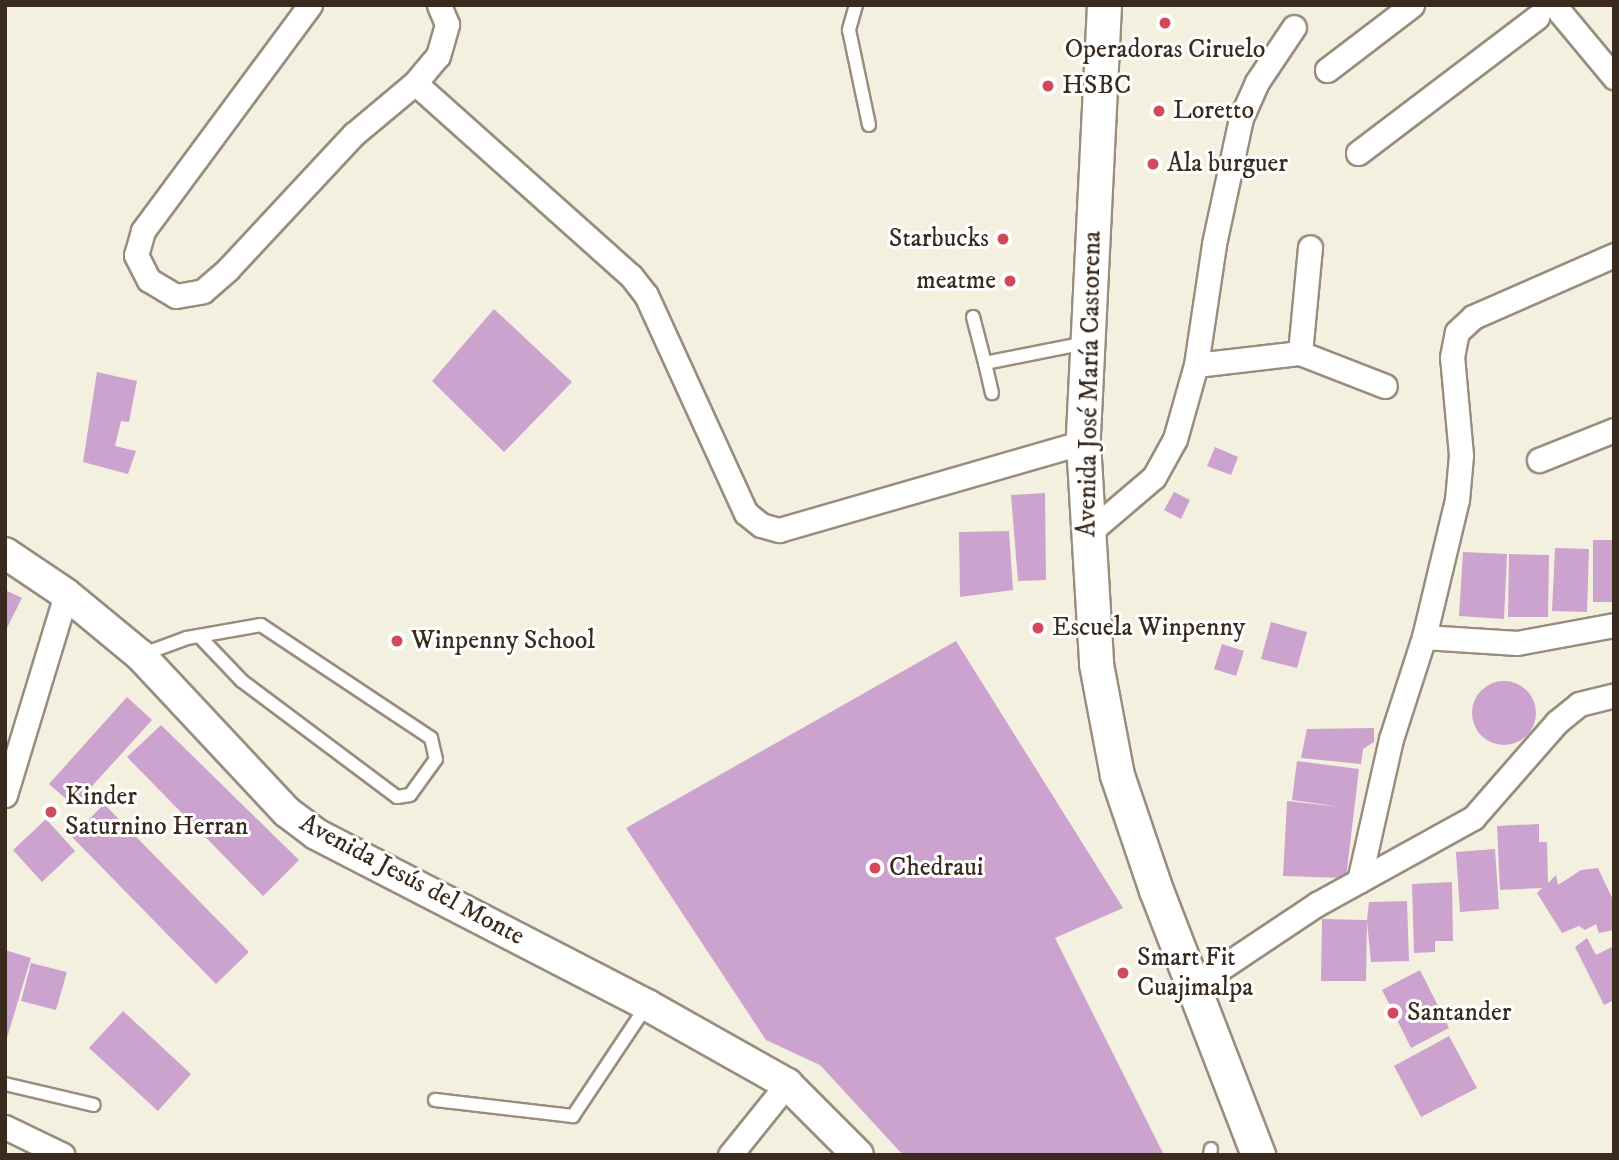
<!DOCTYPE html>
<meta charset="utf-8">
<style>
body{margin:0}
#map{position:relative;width:1619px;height:1160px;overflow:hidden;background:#f4f0df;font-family:"IM FELL DW Pica",serif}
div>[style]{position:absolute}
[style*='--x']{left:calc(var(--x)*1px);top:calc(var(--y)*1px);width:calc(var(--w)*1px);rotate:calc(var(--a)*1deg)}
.building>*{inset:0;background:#cca2cf}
.round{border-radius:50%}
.roads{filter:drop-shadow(2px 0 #988d7e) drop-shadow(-2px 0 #988d7e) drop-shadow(0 2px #988d7e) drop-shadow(0 -2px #988d7e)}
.service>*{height:12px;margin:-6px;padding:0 6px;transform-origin:6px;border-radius:6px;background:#fff}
.minor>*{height:23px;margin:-11.5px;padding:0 11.5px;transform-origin:11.5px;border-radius:11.5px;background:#fff}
.tertiary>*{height:30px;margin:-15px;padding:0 15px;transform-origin:15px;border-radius:15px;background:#fff}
.secondary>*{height:33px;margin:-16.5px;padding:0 16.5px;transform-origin:16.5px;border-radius:16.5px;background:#fff}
.dots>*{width:19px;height:19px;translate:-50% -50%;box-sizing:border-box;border:4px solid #fff;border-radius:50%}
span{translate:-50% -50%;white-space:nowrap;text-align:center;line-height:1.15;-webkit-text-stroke:6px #fff;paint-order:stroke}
.poi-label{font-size:26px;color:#3b2a1e}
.left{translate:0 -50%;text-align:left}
.right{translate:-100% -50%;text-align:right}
.street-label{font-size:26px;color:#3b2a1e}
.frame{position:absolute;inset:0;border:7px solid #3b2a1e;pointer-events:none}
</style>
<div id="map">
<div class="building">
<div style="clip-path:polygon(494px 309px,572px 382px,504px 452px,432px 381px)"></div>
<div style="clip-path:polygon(97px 372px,137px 381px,129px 422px,121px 421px,115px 446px,136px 451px,128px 474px,83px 462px)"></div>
<div style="clip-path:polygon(1215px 447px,1238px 457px,1231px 475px,1207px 466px)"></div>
<div style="clip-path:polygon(1174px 492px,1190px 500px,1181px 519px,1164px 510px)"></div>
<div style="clip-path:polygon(1045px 493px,1046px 580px,1018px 581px,1011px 495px)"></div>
<div style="clip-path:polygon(1009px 531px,1013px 590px,960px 597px,959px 532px)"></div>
<div style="clip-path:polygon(1593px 540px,1614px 540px,1614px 602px,1593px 602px)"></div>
<div style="clip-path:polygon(1555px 548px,1589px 549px,1587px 612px,1552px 611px)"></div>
<div style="clip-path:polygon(1463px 552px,1507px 554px,1504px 619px,1459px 616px)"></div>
<div style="clip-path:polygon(1509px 554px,1549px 555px,1548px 617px,1508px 617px)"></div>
<div style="clip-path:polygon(5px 590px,22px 598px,5px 632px)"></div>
<div style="clip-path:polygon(1271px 622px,1307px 632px,1297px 668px,1261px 659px)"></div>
<div style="clip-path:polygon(956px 641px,1123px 908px,1055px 938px,1164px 1155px,903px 1155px,820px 1065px,766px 1040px,626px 828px)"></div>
<div style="clip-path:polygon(1222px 644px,1244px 651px,1236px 676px,1214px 669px)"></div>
<div class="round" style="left:1472px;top:681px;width:64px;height:64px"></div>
<div style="clip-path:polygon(127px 697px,152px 720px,74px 806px,49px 784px)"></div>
<div style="clip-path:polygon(161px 725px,299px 860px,263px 896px,127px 757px)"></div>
<div style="clip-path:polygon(1374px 728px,1374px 742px,1363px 749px,1361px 764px,1301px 758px,1307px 729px)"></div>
<div style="clip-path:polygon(1297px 761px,1359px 769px,1346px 878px,1283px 876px,1287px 801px,1341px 807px,1292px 800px)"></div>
<div style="clip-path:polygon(104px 804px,249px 952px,216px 984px,72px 837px)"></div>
<div style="clip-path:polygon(46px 819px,75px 851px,42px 882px,13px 850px)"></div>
<div style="clip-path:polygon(1539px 824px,1539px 842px,1547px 842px,1548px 883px,1556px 875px,1558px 885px,1581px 870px,1598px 868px,1614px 902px,1614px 930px,1599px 933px,1596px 924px,1585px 930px,1579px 926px,1562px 933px,1537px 893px,1542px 888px,1500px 890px,1497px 826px)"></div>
<div style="clip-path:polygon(1495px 849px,1499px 909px,1460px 912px,1456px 852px)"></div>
<div style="clip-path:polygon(1452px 882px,1453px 941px,1435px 941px,1435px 952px,1414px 953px,1412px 884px)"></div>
<div style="clip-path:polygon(1407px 901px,1409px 961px,1371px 962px,1367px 922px,1366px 981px,1321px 981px,1322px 919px,1367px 920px,1369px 902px)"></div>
<div style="clip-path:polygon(1587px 938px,1596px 955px,1614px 946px,1614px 1000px,1604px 1005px,1575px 947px)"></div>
<div style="clip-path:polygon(5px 950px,31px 958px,6px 1041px,5px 1040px)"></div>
<div style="clip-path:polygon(31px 963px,67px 972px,56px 1010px,21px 1001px)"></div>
<div style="clip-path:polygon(1420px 970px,1449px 1028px,1411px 1048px,1382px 990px)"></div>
<div style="clip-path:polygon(123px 1011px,191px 1074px,158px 1111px,89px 1048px)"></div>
<div style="clip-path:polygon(1449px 1036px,1477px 1088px,1421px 1117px,1394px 1066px)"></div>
</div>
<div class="roads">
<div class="service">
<div style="--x:856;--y:5;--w:26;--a:106"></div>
<div style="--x:849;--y:30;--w:97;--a:78.1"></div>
<div style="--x:973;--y:317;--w:48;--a:75.4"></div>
<div style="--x:985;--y:363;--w:102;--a:-11.3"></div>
<div style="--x:985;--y:363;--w:31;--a:77"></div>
<div style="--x:141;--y:655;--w:49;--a:-20.3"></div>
<div style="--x:187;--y:638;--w:75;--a:-10"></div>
<div style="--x:261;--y:625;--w:204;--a:33.6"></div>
<div style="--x:431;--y:738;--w:22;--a:77"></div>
<div style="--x:436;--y:759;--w:44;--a:125.8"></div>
<div style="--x:410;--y:795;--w:13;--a:171"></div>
<div style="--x:397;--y:797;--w:194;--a:-143.2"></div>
<div style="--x:242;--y:681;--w:62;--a:-133.7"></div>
<div style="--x:5;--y:1084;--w:91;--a:13.3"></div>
<div style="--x:435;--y:1100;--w:139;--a:6.6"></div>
<div style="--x:573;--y:1116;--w:133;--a:-56.3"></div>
<div style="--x:1210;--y:1155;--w:6;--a:-81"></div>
</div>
<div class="minor">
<div style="--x:310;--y:5;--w:281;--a:126.5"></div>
<div style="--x:143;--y:231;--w:25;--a:106"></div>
<div style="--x:136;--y:255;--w:28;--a:63"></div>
<div style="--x:149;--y:280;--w:31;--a:31"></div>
<div style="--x:176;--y:296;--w:27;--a:-10"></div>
<div style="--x:203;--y:291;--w:33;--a:-41"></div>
<div style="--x:228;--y:269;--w:185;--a:-47"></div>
<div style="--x:354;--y:134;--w:80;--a:-39.9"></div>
<div style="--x:415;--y:83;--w:35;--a:-50"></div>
<div style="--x:438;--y:56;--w:33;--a:-74"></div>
<div style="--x:447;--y:24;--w:21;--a:-113"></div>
<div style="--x:1554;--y:5;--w:94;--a:50.2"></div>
<div style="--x:1327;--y:70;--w:107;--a:-37.4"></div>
<div style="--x:415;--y:83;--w:290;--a:41.8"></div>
<div style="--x:631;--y:276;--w:24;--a:52"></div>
<div style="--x:646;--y:295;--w:240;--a:65.4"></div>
<div style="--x:746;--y:513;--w:19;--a:39"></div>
<div style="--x:761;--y:525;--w:19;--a:16"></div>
<div style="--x:779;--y:530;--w:316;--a:-16.1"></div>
<div style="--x:1358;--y:153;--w:225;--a:-37.2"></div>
<div style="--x:1300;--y:353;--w:106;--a:-84.6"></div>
<div style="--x:1196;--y:365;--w:105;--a:-6.6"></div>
<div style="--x:1300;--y:353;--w:91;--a:21.2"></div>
<div style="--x:1539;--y:460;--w:81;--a:-21.8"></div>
<div style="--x:1086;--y:535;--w:89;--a:-40.5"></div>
<div style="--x:1154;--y:477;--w:43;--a:-61.1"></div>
<div style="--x:1175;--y:439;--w:77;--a:-74.2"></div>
<div style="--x:1196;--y:365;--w:122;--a:-81.5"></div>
<div style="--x:1214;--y:244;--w:129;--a:-77.9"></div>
<div style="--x:1241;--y:118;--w:39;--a:-66"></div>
<div style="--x:1257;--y:82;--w:66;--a:-56.1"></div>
<div style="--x:1424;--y:637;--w:93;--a:3.7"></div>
<div style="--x:1517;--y:643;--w:99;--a:-10.5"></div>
<div style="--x:5;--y:795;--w:210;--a:-73.1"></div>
<div style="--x:1359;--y:881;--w:146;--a:-77.3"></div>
<div style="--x:1391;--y:739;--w:107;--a:-72.1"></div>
<div style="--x:1424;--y:637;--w:141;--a:-76.5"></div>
<div style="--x:1457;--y:500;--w:45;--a:-84.9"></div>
<div style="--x:1461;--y:455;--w:98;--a:-95.2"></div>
<div style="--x:1452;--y:357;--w:25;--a:-79"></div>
<div style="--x:1457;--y:332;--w:22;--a:-43"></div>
<div style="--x:1473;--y:317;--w:154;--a:-23.7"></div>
<div style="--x:1194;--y:986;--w:148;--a:-33.7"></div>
<div style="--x:1317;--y:904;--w:178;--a:-28.9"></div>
<div style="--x:1473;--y:818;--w:128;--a:-48.8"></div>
<div style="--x:1557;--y:722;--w:28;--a:-39"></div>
<div style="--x:1579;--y:704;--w:36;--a:-14"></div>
<div style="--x:5;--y:1127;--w:64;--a:25.8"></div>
<div style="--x:730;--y:1155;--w:91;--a:-51.2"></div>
</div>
<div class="tertiary">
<div style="--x:5;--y:553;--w:73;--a:33.9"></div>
<div style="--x:66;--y:594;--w:96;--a:39.5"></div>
<div style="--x:140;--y:655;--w:215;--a:46.9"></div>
<div style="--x:287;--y:812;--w:36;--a:37"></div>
<div style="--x:316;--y:834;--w:373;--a:27.3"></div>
<div style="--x:647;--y:1005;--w:161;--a:29.4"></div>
<div style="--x:787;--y:1084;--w:100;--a:45"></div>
</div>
<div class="secondary">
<div style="--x:1104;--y:5;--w:438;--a:92.8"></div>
<div style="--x:1083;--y:442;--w:222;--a:86.6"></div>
<div style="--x:1096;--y:664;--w:113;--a:79.3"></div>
<div style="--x:1117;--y:775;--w:121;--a:71.3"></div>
<div style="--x:1156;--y:890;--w:284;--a:68.9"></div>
</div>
</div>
<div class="dots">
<div style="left:1165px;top:23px;background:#d1495b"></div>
<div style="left:1048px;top:86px;background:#d1495b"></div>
<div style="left:1159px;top:111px;background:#d1495b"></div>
<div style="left:1153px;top:164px;background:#d1495b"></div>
<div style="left:1003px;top:239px;background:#d1495b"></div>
<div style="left:1010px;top:281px;background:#d1495b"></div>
<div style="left:1038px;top:628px;background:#d1495b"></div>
<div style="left:397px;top:641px;background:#d1495b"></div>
<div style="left:51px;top:812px;background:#d1495b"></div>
<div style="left:875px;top:868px;background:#d1495b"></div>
<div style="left:1123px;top:973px;background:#d1495b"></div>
<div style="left:1393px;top:1013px;background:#d1495b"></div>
</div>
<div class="poi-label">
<span style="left:1165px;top:50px">Operadoras Ciruelo</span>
<span class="left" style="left:1062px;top:86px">HSBC</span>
<span class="left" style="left:1173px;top:111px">Loretto</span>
<span class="left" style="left:1167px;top:164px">Ala burguer</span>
<span class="right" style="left:989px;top:239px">Starbucks</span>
<span class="right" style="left:996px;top:281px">meatme</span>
<span class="left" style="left:1052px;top:628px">Escuela Winpenny</span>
<span class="left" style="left:411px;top:641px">Winpenny School</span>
<span class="left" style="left:65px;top:812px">Kinder<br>Saturnino Herran</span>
<span class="left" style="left:889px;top:868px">Chedraui</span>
<span class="left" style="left:1137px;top:973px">Smart Fit<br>Cuajimalpa</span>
<span class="left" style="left:1407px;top:1013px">Santander</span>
</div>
<div class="street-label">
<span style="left:1090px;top:384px;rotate:-89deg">Avenida José María Castorena</span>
<span style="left:412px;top:880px;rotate:28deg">Avenida Jesús del Monte</span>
</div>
<div class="frame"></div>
</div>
